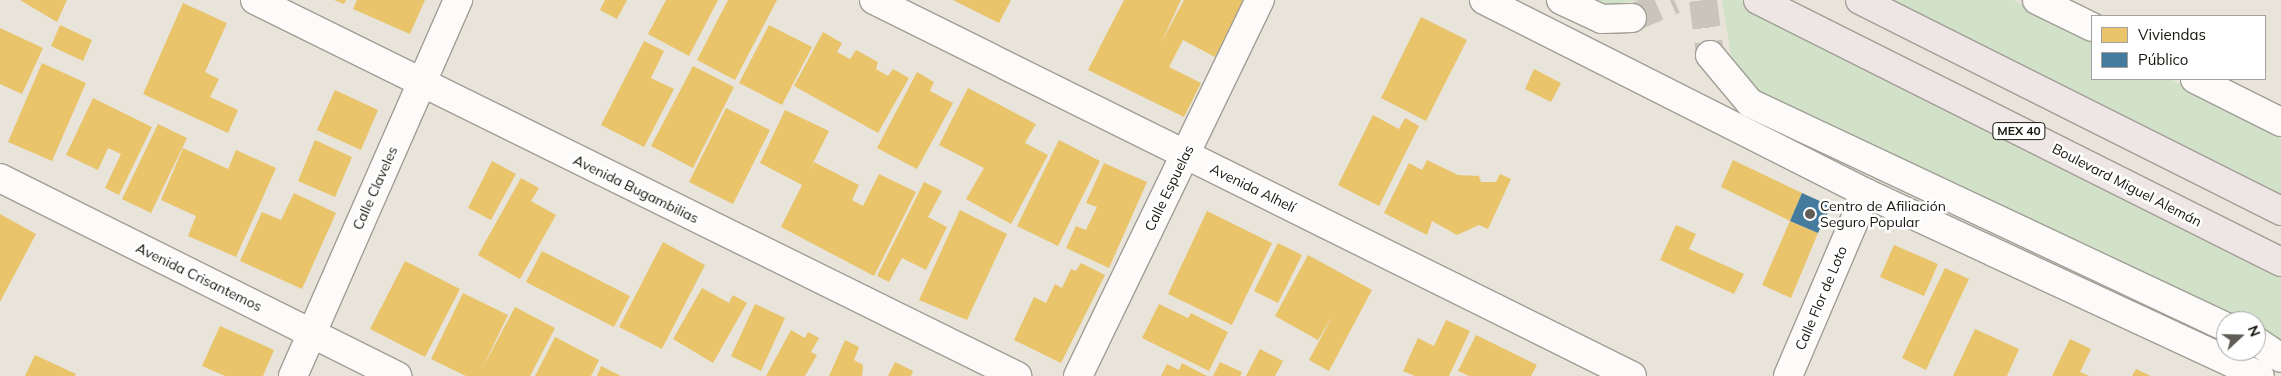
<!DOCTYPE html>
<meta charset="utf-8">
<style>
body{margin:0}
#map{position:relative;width:2281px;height:376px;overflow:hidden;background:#e8e4da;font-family:Mulish,sans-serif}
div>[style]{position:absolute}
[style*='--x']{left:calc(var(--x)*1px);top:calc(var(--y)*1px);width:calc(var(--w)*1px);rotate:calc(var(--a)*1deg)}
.green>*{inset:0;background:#d2e2c9}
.homes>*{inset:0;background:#e9c46a}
.public>*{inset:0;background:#457b9d}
.minor-tunnel>*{height:28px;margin-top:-14px;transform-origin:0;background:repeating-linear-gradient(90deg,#c9c5bc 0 28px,transparent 0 42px)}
.roads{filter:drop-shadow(1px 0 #a09d95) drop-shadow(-1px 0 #a09d95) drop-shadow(0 1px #a09d95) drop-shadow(0 -1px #a09d95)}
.minor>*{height:28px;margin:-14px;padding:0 14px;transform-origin:14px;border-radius:14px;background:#fcfbf9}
.primary>*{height:28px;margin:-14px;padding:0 14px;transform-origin:14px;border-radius:14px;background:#ede6e5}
.dots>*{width:14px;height:14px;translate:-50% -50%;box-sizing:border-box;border:2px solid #fff;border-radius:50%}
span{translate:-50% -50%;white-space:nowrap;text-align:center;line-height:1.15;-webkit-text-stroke:5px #fff;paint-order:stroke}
.shield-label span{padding:1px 4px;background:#fff;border:1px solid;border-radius:4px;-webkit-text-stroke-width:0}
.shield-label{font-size:12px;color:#18150f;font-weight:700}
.street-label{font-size:14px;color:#18150f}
.poi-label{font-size:14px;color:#18150f}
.left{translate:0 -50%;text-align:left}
.legend{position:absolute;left:2091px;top:15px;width:175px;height:65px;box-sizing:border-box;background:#fff;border:1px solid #a3a19f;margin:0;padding:6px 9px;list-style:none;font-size:15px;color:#18150f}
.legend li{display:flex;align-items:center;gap:10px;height:25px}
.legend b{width:25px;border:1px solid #a3a19f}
.north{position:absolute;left:2216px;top:311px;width:50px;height:50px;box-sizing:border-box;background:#fff;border:1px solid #a3a19f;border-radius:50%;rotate:69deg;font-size:14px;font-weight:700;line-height:20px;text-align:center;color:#18150f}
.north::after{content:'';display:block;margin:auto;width:18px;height:22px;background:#615d56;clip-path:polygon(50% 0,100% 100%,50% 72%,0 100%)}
</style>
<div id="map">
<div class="green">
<div style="clip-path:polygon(1586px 0,1641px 0,1601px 6px)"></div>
<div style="clip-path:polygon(1722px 0,1741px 0,2281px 269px,2281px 349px,2256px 336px,2256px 321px,2226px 321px,1764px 97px,1733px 69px)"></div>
<div style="clip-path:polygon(1882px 0,2013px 0,2092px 40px,2092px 79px,2170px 79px,2281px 135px,2281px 203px)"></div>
</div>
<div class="homes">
<div style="clip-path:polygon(20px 0,67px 0,57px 22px)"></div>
<div style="clip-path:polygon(334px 0,346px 0,344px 4px)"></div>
<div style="clip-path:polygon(357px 0,425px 0,410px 34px,353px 9px)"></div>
<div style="clip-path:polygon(605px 0,627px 0,617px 19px,600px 10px)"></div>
<div style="clip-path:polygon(666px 0,718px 0,689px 56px,648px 34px)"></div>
<div style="clip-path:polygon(728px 0,777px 0,735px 80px,697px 60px)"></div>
<div style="clip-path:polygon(953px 0,1011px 0,999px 23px)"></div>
<div style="clip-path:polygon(1124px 0,1181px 0,1161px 43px,1184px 0,1246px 0,1215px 57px,1183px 40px,1169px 67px,1201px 83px,1184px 117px,1088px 70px)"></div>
<div style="clip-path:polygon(183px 3px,227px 23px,205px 72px,219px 79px,210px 97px,238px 110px,228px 133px,143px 94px)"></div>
<div style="clip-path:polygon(1421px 17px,1467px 40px,1426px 121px,1381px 98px)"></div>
<div style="clip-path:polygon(60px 25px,92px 40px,83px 61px,51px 46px)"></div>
<div style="clip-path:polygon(769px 25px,812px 47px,782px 105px,739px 83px)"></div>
<div style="clip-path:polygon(0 28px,43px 48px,22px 94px,0 84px)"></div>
<div style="clip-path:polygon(823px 32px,842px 43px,837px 52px,850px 59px,856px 50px,878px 62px,876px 69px,888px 76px,893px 69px,909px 78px,878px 133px,794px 86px)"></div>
<div style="clip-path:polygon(644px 41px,664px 51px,651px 78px,674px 89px,644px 147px,601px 125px)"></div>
<div style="clip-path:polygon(42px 63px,86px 83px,52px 161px,8px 142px)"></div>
<div style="clip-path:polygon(693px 66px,734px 87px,693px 168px,651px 146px)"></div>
<div style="clip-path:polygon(1534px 69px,1561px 83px,1551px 102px,1525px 89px)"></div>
<div style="clip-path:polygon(917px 72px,934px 82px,930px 91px,953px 103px,917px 169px,877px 148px)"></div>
<div style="clip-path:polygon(968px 88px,1036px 124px,1025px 143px,1048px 155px,1011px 224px,966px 199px,984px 168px,939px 145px)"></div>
<div style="clip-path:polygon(335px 90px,378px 110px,361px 150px,317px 130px)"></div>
<div style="clip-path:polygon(93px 98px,152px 127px,119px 195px,105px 188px,121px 154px,108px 148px,98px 170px,66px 155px)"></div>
<div style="clip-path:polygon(726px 108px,770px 130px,733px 204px,689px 182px)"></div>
<div style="clip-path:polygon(785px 110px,829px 131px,809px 171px,814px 162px,859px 185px,852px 200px,863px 206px,879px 174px,916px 192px,874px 276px,781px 227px,802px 185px,760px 163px)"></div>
<div style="clip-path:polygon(1373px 115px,1399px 129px,1405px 118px,1419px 126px,1379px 206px,1338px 185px)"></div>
<div style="clip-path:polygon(158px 124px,187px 138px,151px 213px,122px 199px)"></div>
<div style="clip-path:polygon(315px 140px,352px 157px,335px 197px,298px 181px)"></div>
<div style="clip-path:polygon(1059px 140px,1100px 161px,1058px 246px,1017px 226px)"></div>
<div style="clip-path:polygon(183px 148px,228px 169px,236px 150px,276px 168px,236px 257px,188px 236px,196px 216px,161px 200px)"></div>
<div style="clip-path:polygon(1427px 160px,1458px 175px,1479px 176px,1481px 182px,1496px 182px,1500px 174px,1511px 179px,1488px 229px,1479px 225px,1457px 235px,1432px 221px,1427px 235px,1384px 213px,1409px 163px,1422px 170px)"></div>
<div style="clip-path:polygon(1733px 160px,1802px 193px,1790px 221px,1721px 187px)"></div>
<div style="clip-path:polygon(492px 161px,516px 174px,491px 220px,468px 208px)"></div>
<div style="clip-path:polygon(1104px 163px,1147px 182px,1109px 268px,1066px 248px,1076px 226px,1086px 230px,1097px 207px,1086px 203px)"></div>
<div style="clip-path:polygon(521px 178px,539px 188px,531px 201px,556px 215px,520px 279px,478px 255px)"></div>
<div style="clip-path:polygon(924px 182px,942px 191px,928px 217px,947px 227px,926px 270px,902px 258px,889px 282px,877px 276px)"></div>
<div style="clip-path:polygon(294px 193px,336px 213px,302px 289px,240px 261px,262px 212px,281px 220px)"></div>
<div style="clip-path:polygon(960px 210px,1007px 234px,967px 320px,919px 300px)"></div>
<div style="clip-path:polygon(1207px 211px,1272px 243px,1232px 325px,1168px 294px)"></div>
<div style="clip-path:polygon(0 214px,36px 234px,0 302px)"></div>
<div style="clip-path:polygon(1790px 221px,1818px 233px,1791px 298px,1762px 285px)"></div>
<div style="clip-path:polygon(1676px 225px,1696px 234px,1689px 249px,1744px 274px,1734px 294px,1660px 260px)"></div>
<div style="clip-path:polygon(663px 242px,705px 265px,662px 349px,619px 327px)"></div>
<div style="clip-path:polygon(1278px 243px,1302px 255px,1278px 303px,1254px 291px)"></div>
<div style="clip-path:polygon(1894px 245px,1938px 264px,1924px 296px,1880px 277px)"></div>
<div style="clip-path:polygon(542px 251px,630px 296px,614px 327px,526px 282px)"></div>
<div style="clip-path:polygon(1308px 255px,1372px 290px,1329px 371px,1309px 360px,1333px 315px,1318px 340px,1275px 316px)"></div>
<div style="clip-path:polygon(405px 261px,460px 289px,425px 357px,370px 329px)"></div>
<div style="clip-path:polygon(1081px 263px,1105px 275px,1061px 363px,1014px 340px,1034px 297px,1046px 303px,1055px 284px,1062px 288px,1071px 269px,1076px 271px)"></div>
<div style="clip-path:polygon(1945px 268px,1969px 279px,1926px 370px,1902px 358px)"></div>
<div style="clip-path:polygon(702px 288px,729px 303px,733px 295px,747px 303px,713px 363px,673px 339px)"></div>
<div style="clip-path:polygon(463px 293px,508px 315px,482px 369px,515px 307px,555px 328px,530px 376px,466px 376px,431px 359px)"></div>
<div style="clip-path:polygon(755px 304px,785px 318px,761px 371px,731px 356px)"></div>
<div style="clip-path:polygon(1159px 304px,1188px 318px,1191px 313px,1228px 332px,1209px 371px,1142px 338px)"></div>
<div style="clip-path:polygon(1446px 320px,1470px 331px,1449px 376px,1415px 376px,1403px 371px,1418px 338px,1434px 346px)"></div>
<div style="clip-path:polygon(220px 326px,274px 350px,263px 376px,225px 376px,202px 366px)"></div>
<div style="clip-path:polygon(1975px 329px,2019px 349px,2007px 376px,1953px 376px)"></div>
<div style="clip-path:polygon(791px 330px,805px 338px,808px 332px,819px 338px,811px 352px,817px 355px,805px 376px,766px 376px)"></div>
<div style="clip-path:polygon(1476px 335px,1537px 365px,1531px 376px,1469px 376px,1458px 371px)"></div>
<div style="clip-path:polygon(555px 337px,599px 360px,591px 376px,535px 376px)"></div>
<div style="clip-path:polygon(2070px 339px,2091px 349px,2080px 372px,2089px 376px,2052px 376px)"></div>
<div style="clip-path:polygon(845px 340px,859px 347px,854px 360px,863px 365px,862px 376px,829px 376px)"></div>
<div style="clip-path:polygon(1260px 349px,1283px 361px,1275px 376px,1246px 376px)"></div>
<div style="clip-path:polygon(35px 355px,76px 374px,75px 376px,25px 376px)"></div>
<div style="clip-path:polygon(895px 362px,913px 371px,911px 376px,888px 376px)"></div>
<div style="clip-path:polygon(1220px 362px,1242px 372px,1240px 376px,1213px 376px)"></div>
<div style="clip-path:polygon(1182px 363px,1207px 376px,1161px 376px,1167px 364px,1179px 370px)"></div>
<div style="clip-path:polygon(601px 366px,621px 376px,597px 376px)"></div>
<div style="clip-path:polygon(2136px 369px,2151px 376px,2132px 376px)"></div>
</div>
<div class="public">
<div style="clip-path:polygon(1802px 193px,1831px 206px,1818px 233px,1790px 221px)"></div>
</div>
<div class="minor-tunnel">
<div style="--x:1703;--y:0;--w:55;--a:82.7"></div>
<div style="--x:1632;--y:18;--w:46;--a:-23.2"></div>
</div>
<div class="roads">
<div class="minor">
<div style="--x:255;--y:0;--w:850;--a:26.26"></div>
<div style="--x:874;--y:0;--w:846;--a:26.38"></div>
<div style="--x:1484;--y:0;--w:428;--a:26.8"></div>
<div style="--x:1866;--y:193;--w:434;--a:24.9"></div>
<div style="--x:1561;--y:0;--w:45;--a:24.9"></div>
<div style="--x:1602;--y:19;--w:30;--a:-2"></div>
<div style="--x:2037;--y:0;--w:61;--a:26.1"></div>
<div style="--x:1710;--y:55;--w:62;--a:50.2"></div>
<div style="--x:1750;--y:103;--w:526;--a:25.2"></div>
<div style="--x:2195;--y:79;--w:96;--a:26.6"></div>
<div style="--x:0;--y:178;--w:444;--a:26.5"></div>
<div style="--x:2256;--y:341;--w:30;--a:34"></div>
<div style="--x:293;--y:376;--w:411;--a:-66.3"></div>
<div style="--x:1078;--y:376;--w:418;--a:-64.2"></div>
<div style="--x:1788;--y:376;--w:199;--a:-66.9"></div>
</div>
<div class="primary">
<div style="--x:1758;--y:0;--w:585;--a:26.61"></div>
<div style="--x:1860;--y:0;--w:471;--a:26.6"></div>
</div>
</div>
<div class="dots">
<div style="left:1810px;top:214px;background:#615d56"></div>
</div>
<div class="shield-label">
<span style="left:2019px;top:131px">MEX 40</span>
</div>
<div class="street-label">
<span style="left:2127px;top:185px;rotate:27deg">Boulevard Miguel Alemán</span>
<span style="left:375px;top:188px;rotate:-66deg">Calle Claveles</span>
<span style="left:1169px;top:188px;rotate:-64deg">Calle Espuelas</span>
<span style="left:1253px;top:188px;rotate:26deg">Avenida Alhelí</span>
<span style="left:636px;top:189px;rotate:26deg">Avenida Bugambilias</span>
<span style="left:199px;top:277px;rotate:26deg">Avenida Crisantemos</span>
<span style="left:1821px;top:298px;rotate:-67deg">Calle Flor de Loto</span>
</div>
<div class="poi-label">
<span class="left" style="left:1820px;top:214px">Centro de Afiliación<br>Seguro Popular</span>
</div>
<ul class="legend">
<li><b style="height:14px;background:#e9c46a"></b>Viviendas</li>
<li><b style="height:14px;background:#457b9d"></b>Público</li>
</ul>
<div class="north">N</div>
</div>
